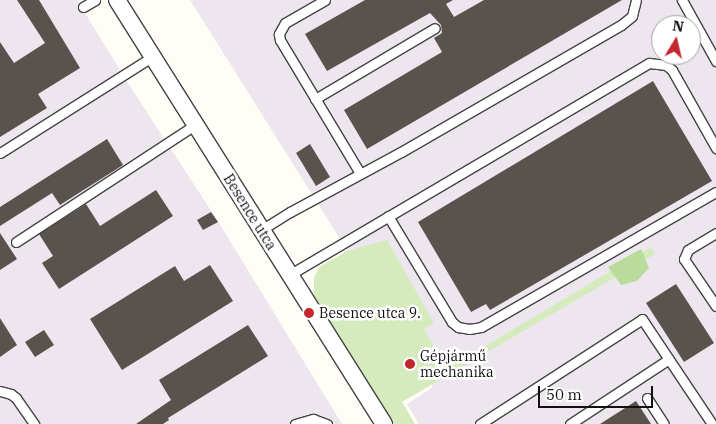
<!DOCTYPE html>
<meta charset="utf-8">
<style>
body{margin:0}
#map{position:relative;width:716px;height:424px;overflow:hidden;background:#fffdf5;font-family:"IBM Plex Serif",serif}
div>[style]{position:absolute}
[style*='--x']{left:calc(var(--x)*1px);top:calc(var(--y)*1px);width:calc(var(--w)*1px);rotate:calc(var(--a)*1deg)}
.industrial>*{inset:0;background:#eee6ef}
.green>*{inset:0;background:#d5ebbd}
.forest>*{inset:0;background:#b9dc9c}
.building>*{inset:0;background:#5a524d}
.roads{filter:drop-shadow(1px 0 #444) drop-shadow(-1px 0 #444) drop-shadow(0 1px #444) drop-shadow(0 -1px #444)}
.service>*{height:9px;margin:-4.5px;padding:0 4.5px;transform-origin:4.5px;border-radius:4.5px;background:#fff}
.minor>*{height:16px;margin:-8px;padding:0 8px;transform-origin:8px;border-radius:8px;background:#fff}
.dots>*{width:14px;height:14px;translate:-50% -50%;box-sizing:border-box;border:2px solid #fff;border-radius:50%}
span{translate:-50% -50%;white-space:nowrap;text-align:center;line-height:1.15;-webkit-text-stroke:5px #fff;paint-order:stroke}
.street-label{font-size:14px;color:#111}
.poi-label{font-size:14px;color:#111}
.left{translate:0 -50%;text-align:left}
.north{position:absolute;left:651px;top:15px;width:50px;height:50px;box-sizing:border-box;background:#fff;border:1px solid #a0a0a0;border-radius:50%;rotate:9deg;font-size:14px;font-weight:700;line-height:20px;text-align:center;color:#111}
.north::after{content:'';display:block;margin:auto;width:18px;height:22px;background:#c4262e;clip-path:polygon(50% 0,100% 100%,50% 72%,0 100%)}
.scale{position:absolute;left:538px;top:386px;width:115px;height:22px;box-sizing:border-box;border:2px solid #111;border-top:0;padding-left:6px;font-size:15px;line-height:18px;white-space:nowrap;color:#111;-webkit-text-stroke:4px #fff;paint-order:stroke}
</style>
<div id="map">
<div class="industrial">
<div style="clip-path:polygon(0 0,77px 0,120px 70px,115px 74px,121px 83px,126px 80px,219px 223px,342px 424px,0 424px)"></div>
<div style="clip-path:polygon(evenodd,190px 0,716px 0,716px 424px,419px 424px,407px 404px,433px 387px,190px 0,661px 25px,691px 25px,691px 55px,661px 55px,661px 25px)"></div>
</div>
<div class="green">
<div style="clip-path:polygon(387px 240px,434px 323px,424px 329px,439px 355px,448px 350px,457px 363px,651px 247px,655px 254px,402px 402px,415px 424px,391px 424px,314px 295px,314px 278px,319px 267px,347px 251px)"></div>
</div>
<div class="forest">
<div style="clip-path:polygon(641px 249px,649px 268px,637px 281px,621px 285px,608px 267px)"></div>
</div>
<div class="building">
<div style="clip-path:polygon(17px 0,39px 0,80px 68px,38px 94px,47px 108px,0 137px,0 42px,14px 63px,45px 43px)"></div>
<div style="clip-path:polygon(365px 0,453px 0,446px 4px,454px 17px,484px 0,622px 0,367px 149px,344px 110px,442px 52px,434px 38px,442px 33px,441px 25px,430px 13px,327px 71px,305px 34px)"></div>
<div style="clip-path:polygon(653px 81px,712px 181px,490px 310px,486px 304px,471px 312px,418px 222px)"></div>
<div style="clip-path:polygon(107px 139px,123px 165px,60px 205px,52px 193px,0 226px,0 207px)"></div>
<div style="clip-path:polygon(310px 144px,330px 177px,316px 186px,296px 153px)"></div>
<div style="clip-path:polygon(156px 190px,173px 216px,59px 289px,42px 263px,53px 256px,39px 234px,86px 204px,100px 226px)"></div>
<div style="clip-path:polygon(211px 212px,218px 222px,203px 230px,197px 220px)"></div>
<div style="clip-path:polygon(0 233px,17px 259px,0 270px)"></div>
<div style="clip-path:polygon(210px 265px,233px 301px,122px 370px,90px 319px,175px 266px,184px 281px)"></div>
<div style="clip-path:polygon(676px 284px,714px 343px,684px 362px,646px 303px)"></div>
<div style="clip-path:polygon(0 318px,17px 345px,0 357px)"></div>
<div style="clip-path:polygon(248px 325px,268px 356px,168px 418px,169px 420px,163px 424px,136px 424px,171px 400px,159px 380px)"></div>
<div style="clip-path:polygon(44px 330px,54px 345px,35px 357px,25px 342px)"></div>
<div style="clip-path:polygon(636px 401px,651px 424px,600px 424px)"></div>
</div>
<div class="roads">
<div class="service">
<div style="--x:325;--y:0;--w:46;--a:150.1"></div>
<div style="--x:285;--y:23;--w:13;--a:119"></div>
<div style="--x:279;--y:34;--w:6;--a:81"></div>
<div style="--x:280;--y:40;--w:155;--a:59"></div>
<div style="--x:682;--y:0;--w:70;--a:60.9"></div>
<div style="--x:83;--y:7;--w:14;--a:-30"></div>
<div style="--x:315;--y:99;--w:139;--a:-30.6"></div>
<div style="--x:0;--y:153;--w:180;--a:-32.3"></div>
<div style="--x:388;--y:216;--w:124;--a:58.9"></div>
<div style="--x:452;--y:322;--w:8;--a:40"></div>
<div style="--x:458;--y:327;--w:11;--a:10"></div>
<div style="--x:469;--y:329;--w:12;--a:-9"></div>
<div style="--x:481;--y:327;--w:271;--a:-29.9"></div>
<div style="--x:261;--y:230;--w:34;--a:-32"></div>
<div style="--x:290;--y:212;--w:126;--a:-28.4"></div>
<div style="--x:401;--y:152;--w:254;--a:-30"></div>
<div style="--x:621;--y:25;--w:14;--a:-39"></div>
<div style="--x:632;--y:16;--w:16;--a:-76"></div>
<div style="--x:716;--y:233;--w:33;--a:149"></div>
<div style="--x:688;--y:250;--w:10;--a:114"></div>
<div style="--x:684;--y:259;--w:57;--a:55.8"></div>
<div style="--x:16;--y:242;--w:214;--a:-33.2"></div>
<div style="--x:289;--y:275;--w:418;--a:-30.5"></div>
<div style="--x:649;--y:63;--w:17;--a:7"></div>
<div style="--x:666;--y:65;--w:8;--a:40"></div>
<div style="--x:672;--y:70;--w:90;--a:60.6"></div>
<div style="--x:0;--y:391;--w:11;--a:15"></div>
<div style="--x:11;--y:394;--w:6;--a:39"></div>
<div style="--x:16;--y:398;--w:32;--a:55"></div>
<div style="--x:647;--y:398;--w:31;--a:57"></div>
<div style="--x:295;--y:424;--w:19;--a:-16"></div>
<div style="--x:313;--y:419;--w:15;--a:20"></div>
<div style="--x:480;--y:424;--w:193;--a:-32.9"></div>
<div style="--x:642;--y:319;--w:126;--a:56.3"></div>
<div style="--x:570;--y:424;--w:118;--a:-33.3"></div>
</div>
<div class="minor">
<div style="--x:117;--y:0;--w:501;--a:57.8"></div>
</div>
</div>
<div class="dots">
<div style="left:309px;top:313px;background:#c4262e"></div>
<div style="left:410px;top:364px;background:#c4262e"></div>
</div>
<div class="street-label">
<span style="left:250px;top:212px;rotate:58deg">Besence utca</span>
</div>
<div class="poi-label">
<span class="left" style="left:319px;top:313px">Besence utca 9.</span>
<span class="left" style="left:420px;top:364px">Gépjármű<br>mechanika</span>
</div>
<div class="north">N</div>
<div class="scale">50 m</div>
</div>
